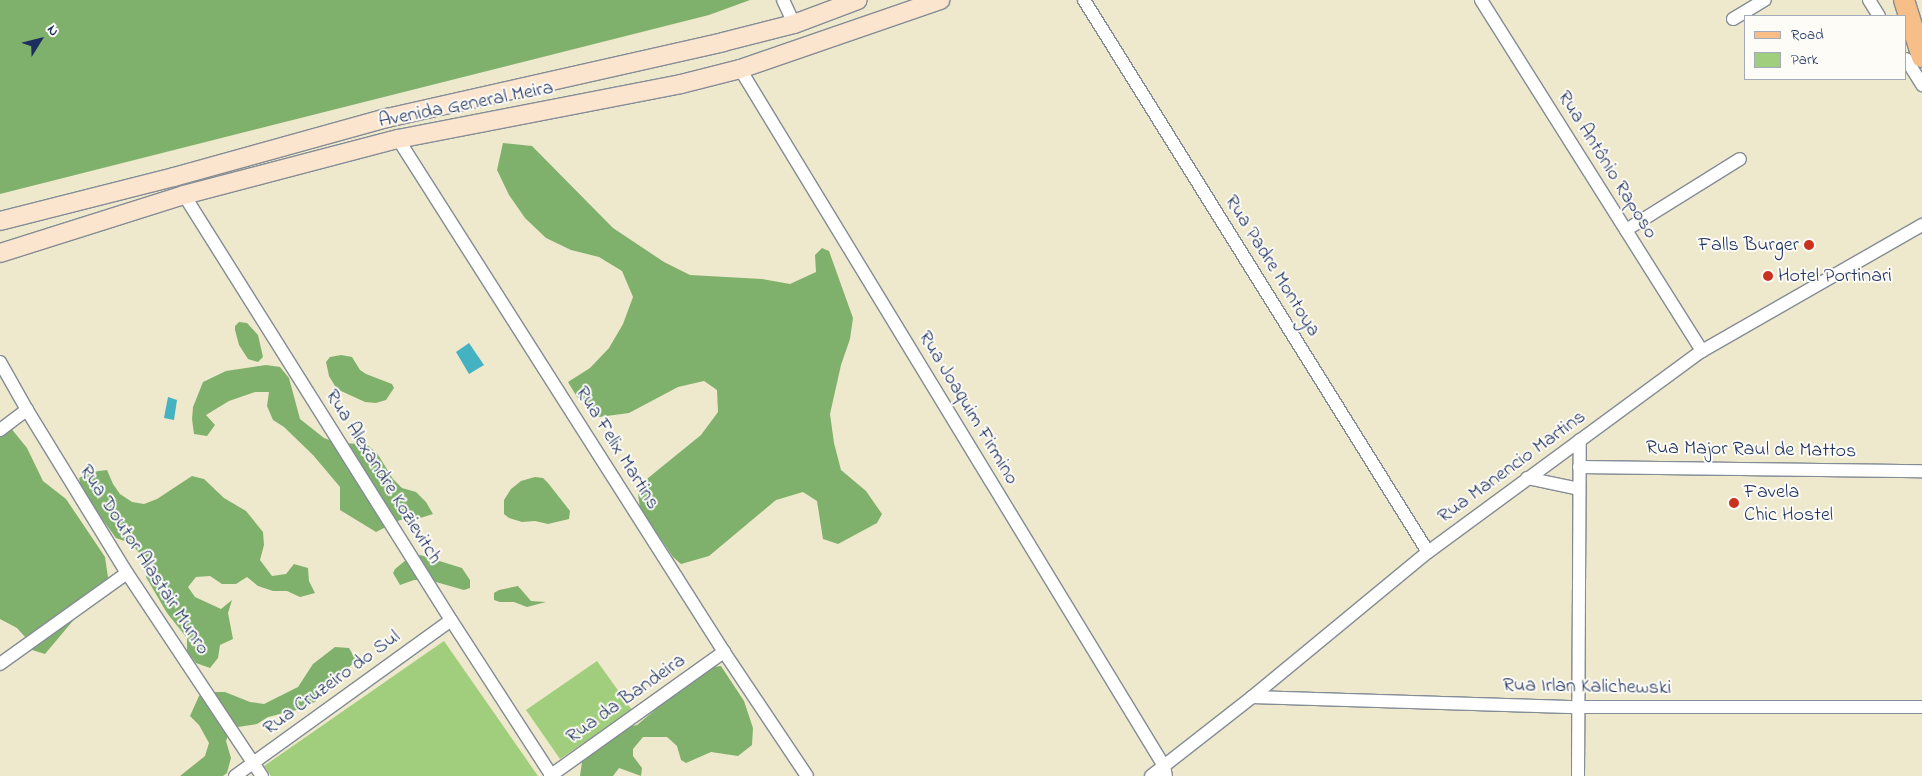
<!DOCTYPE html>
<meta charset="utf-8">
<style>
body{margin:0}
#map{position:relative;width:1922px;height:776px;overflow:hidden;background:#eee8cc;font-family:"Indie Flower",sans-serif}
div>[style]{position:absolute}
[style*='--x']{left:calc(var(--x)*1px);top:calc(var(--y)*1px);width:calc(var(--w)*1px);rotate:calc(var(--a)*1deg)}
.green>*{inset:0;background:#a1ce7c}
.forest>*{inset:0;background:#80b16c}
.water>*{inset:0;background:#44b2c0}
.roads{filter:drop-shadow(1px 0 #848c95) drop-shadow(-1px 0 #848c95) drop-shadow(0 1px #848c95) drop-shadow(0 -1px #848c95)}
.street>*{height:12px;margin:-6px;padding:0 6px;transform-origin:6px;border-radius:6px;background:#fff}
.secondary>*{height:18px;margin:-9px;padding:0 9px;transform-origin:9px;border-radius:9px;background:#fce5cf}
.primary>*{height:20px;margin:-10px;padding:0 10px;transform-origin:10px;border-radius:10px;background:#f7be87}
.dots>*{width:14px;height:14px;translate:-50% -50%;box-sizing:border-box;border:2px solid #fdfcf7;border-radius:50%}
span{translate:-50% -50%;white-space:nowrap;text-align:center;line-height:1.15;-webkit-text-stroke:4px #fdfcf7;paint-order:stroke}
.street-label{font-size:20px;color:#1b2f5e}
.poi-label{font-size:20px;color:#1b2f5e}
.right{translate:-100% -50%;text-align:right}
.left{translate:0 -50%;text-align:left}
.legend{position:absolute;left:1744px;top:15px;width:162px;height:65px;box-sizing:border-box;background:#fdfcf7;border:1px solid #a3aaba;margin:0;padding:6px 9px;list-style:none;font-size:15px;color:#1b2f5e}
.legend li{display:flex;align-items:center;gap:10px;height:25px}
.legend b{width:25px;border:1px solid #a3aaba}
.north{position:absolute;left:15px;top:15px;width:50px;height:50px;-webkit-text-stroke:4px #fdfcf7;paint-order:stroke;rotate:54deg;font-size:14px;font-weight:700;line-height:20px;text-align:center;color:#1b2f5e}
.north::after{content:'';display:block;margin:auto;width:18px;height:22px;background:#1b2f5e;clip-path:polygon(50% 0,100% 100%,50% 72%,0 100%)}
</style>
<div id="map">
<div class="green">
<div style="clip-path:polygon(444px 641px,538px 776px,271px 776px,264px 766px)"></div>
<div style="clip-path:polygon(597px 661px,632px 710px,560px 759px,526px 710px)"></div>
</div>
<div class="forest">
<div style="clip-path:polygon(0 0,750px 0,709px 15px,0 194px)"></div>
<div style="clip-path:polygon(503px 143px,532px 146px,613px 228px,664px 262px,690px 275px,762px 279px,790px 284px,816px 272px,815px 255px,822px 248px,829px 251px,853px 318px,850px 339px,841px 365px,830px 414px,834px 443px,841px 470px,866px 491px,882px 514px,877px 523px,838px 544px,823px 539px,817px 501px,803px 492px,776px 500px,709px 556px,681px 564px,673px 557px,640px 508px,637px 487px,701px 435px,718px 412px,717px 390px,704px 381px,678px 387px,629px 413px,599px 417px,577px 397px,568px 382px,590px 368px,609px 348px,623px 324px,633px 297px,622px 271px,599px 257px,571px 250px,546px 238px,525px 218px,509px 195px,497px 170px)"></div>
<div style="clip-path:polygon(239px 322px,247px 323px,258px 335px,263px 357px,258px 362px,248px 359px,239px 345px,235px 330px,235px 326px)"></div>
<div style="clip-path:polygon(341px 355px,352px 357px,360px 370px,366px 374px,392px 384px,394px 388px,386px 400px,376px 403px,365px 402px,341px 391px,335px 386px,329px 376px,326px 362px,330px 357px)"></div>
<div style="clip-path:polygon(266px 365px,280px 367px,289px 378px,300px 419px,324px 438px,337px 443px,366px 444px,377px 453px,393px 479px,402px 488px,416px 492px,426px 502px,433px 514px,414px 520px,400px 520px,376px 532px,340px 510px,340px 487px,313px 455px,284px 427px,273px 420px,267px 406px,269px 392px,255px 392px,229px 401px,206px 415px,215px 425px,207px 436px,194px 434px,192px 419px,193px 407px,203px 382px,226px 371px)"></div>
<div style="clip-path:polygon(10px 427px,27px 448px,43px 481px,66px 499px,97px 545px,105px 557px,109px 584px,82px 610px,45px 654px,32px 650px,26px 638px,17px 628px,0 619px,0 431px)"></div>
<div style="clip-path:polygon(107px 470px,113px 484px,120px 494px,132px 502px,144px 504px,157px 499px,192px 476px,204px 479px,224px 498px,246px 511px,263px 532px,264px 545px,260px 560px,272px 576px,286px 574px,294px 564px,308px 568px,309px 581px,315px 593px,300px 597px,287px 591px,273px 591px,258px 586px,247px 577px,236px 584px,222px 584px,210px 576px,196px 577px,188px 587px,195px 597px,221px 609px,232px 600px,228px 613px,233px 639px,220px 645px,218px 658px,210px 668px,196px 663px,187px 651px,187px 638px,167px 613px,146px 577px,149px 563px,130px 543px,116px 538px,82px 492px,79px 478px,91px 472px)"></div>
<div style="clip-path:polygon(535px 477px,543px 478px,548px 483px,570px 511px,569px 519px,548px 524px,535px 521px,522px 522px,509px 518px,504px 514px,504px 500px,511px 489px,521px 481px)"></div>
<div style="clip-path:polygon(420px 555px,462px 568px,470px 580px,470px 588px,464px 590px,429px 580px,414px 580px,400px 585px,393px 573px,395px 569px,406px 560px)"></div>
<div style="clip-path:polygon(518px 586px,531px 601px,546px 602px,527px 607px,514px 602px,500px 602px,494px 600px,494px 593px,499px 590px)"></div>
<div style="clip-path:polygon(335px 647px,349px 648px,356px 660px,316px 701px,305px 708px,268px 717px,257px 724px,231px 728px,226px 741px,231px 758px,227px 773px,223px 776px,180px 776px,205px 756px,209px 743px,199px 725px,190px 716px,199px 696px,211px 692px,225px 692px,250px 702px,264px 704px,298px 687px,313px 664px)"></div>
<div style="clip-path:polygon(721px 666px,744px 701px,753px 728px,752px 745px,738px 756px,711px 752px,686px 763px,681px 760px,677px 746px,667px 737px,643px 737px,633px 749px,633px 756px,642px 768px,641px 776px,619px 768px,613px 776px,580px 776px,582px 762px,587px 752px,623px 728px,637px 725px,705px 668px)"></div>
</div>
<div class="water">
<div style="clip-path:polygon(469px 343px,484px 365px,469px 374px,456px 352px)"></div>
<div style="clip-path:polygon(168px 397px,177px 400px,174px 420px,164px 418px)"></div>
</div>
<div class="roads">
<div class="street">
<div style="--x:783;--y:0;--w:26;--a:65"></div>
<div style="--x:1084;--y:0;--w:650;--a:58.07"></div>
<div style="--x:1481;--y:0;--w:415;--a:57.8"></div>
<div style="--x:1869;--y:0;--w:19;--a:58"></div>
<div style="--x:1733;--y:19;--w:37;--a:-31"></div>
<div style="--x:1906;--y:59;--w:31;--a:58"></div>
<div style="--x:740;--y:69;--w:816;--a:58.69"></div>
<div style="--x:1164;--y:766;--w:10;--a:79"></div>
<div style="--x:398;--y:139;--w:608;--a:57.56"></div>
<div style="--x:724;--y:652;--w:149;--a:56.2"></div>
<div style="--x:184;--y:195;--w:502;--a:57.86"></div>
<div style="--x:451;--y:620;--w:186;--a:57.1"></div>
<div style="--x:1626;--y:230;--w:134;--a:-31.9"></div>
<div style="--x:0;--y:362;--w:55;--a:60.6"></div>
<div style="--x:27;--y:410;--w:191;--a:58.5"></div>
<div style="--x:127;--y:573;--w:244;--a:56.4"></div>
<div style="--x:0;--y:430;--w:34;--a:-37"></div>
<div style="--x:1579;--y:467;--w:343;--a:0.7"></div>
<div style="--x:1527;--y:478;--w:53;--a:11.9"></div>
<div style="--x:0;--y:664;--w:156;--a:-35.6"></div>
<div style="--x:1252;--y:697;--w:325;--a:1.8"></div>
<div style="--x:1577;--y:707;--w:345;--a:0"></div>
<div style="--x:235;--y:776;--w:266;--a:-35.8"></div>
<div style="--x:550;--y:776;--w:214;--a:-35.5"></div>
<div style="--x:1151;--y:776;--w:128;--a:-38"></div>
<div style="--x:1252;--y:697;--w:228;--a:-39.5"></div>
<div style="--x:1428;--y:552;--w:340;--a:-36.3"></div>
<div style="--x:1702;--y:351;--w:254;--a:-29.8"></div>
<div style="--x:1578;--y:776;--w:336;--a:-89.7"></div>
</div>
<div class="secondary">
<div style="--x:0;--y:221;--w:179;--a:-14.2"></div>
<div style="--x:174;--y:177;--w:221;--a:-15.5"></div>
<div style="--x:387;--y:118;--w:344;--a:-12.7"></div>
<div style="--x:723;--y:42;--w:73;--a:-14.2"></div>
<div style="--x:794;--y:24;--w:68;--a:-20.6"></div>
<div style="--x:0;--y:253;--w:193;--a:-17.5"></div>
<div style="--x:184;--y:195;--w:221;--a:-14.7"></div>
<div style="--x:398;--y:139;--w:288;--a:-11"></div>
<div style="--x:681;--y:84;--w:61;--a:-14.3"></div>
<div style="--x:740;--y:69;--w:212;--a:-19"></div>
</div>
<div class="primary">
<div style="--x:1904;--y:0;--w:60;--a:72.5"></div>
</div>
</div>
<div class="dots">
<div style="left:1809px;top:245px;background:#c8321e"></div>
<div style="left:1768px;top:276px;background:#c8321e"></div>
<div style="left:1734px;top:503px;background:#c8321e"></div>
</div>
<div class="street-label">
<span style="left:466px;top:105px;rotate:-11deg">Avenida General Meira</span>
<span style="left:1607px;top:165px;rotate:58deg">Rua Antônio Raposo</span>
<span style="left:1272px;top:266px;rotate:58deg">Rua Padre Montoya</span>
<span style="left:968px;top:408px;rotate:59deg">Rua Joaquim Firmino</span>
<span style="left:617px;top:448px;rotate:58deg">Rua Felix Martins</span>
<span style="left:1751px;top:450px;rotate:1deg">Rua Major Raul de Mattos</span>
<span style="left:1512px;top:467px;rotate:-36deg">Rua Manencio Martins</span>
<span style="left:383px;top:477px;rotate:58deg">Rua Alexandre Kozievitch</span>
<span style="left:144px;top:560px;rotate:57deg">Rua Doutor Alastair Munro</span>
<span style="left:332px;top:683px;rotate:-36deg">Rua Cruzeiro do Sul</span>
<span style="left:1587px;top:687px;rotate:1deg">Rua Irlan Kalichewski</span>
<span style="left:626px;top:699px;rotate:-35deg">Rua da Bandeira</span>
</div>
<div class="poi-label">
<span class="right" style="left:1799px;top:245px">Falls Burger</span>
<span class="left" style="left:1778px;top:276px">Hotel Portinari</span>
<span class="left" style="left:1744px;top:504px">Favela<br>Chic Hostel</span>
</div>
<ul class="legend">
<li><b style="height:6px;background:#f7be87"></b>Road</li>
<li><b style="height:14px;background:#a1ce7c"></b>Park</li>
</ul>
<div class="north">N</div>
</div>
